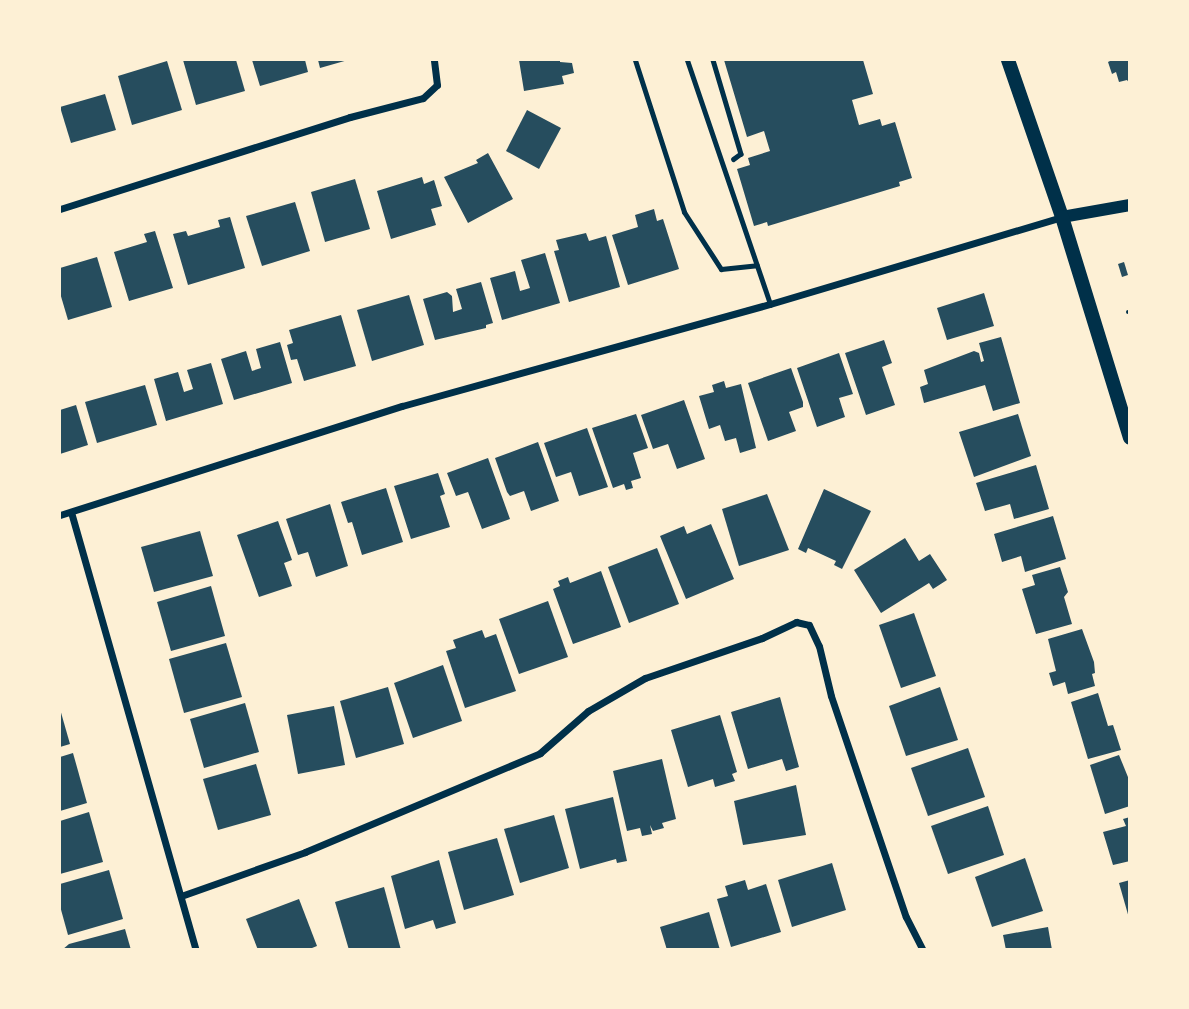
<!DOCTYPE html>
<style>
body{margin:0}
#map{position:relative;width:1189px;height:1009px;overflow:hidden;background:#fdf0d5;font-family:Spectral,serif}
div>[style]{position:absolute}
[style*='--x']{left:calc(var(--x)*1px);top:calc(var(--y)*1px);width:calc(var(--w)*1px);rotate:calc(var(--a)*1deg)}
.building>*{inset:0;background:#264d5e}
.path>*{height:4.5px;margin:-2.25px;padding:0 2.25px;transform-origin:2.25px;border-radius:2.25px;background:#003049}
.service>*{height:5px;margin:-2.5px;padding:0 2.5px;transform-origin:2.5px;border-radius:2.5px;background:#003049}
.minor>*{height:7px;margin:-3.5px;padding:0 3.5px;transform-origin:3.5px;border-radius:3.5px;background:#003049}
.tertiary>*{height:12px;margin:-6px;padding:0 6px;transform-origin:6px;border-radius:6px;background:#003049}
.secondary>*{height:14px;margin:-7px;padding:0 7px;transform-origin:7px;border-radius:7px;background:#003049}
span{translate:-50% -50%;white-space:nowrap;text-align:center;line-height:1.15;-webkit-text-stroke:5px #fdf0d5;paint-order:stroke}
.frame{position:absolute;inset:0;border:61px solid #fdf0d5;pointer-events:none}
</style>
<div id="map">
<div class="building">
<div style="clip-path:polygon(183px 60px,236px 60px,245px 91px,196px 105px)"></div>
<div style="clip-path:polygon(252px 60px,305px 60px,308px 72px,260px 86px)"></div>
<div style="clip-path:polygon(318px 60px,348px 60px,320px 68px)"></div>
<div style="clip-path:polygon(519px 60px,560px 60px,560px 62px,572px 63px,574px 73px,562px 76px,564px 84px,524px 91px)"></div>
<div style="clip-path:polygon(724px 60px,863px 60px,873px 94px,852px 100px,859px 125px,880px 119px,882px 126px,895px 122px,912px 178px,899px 182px,900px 186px,768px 226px,767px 222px,754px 226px,737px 169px,750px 165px,748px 158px,770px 151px,764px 131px,747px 137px)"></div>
<div style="clip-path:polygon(1112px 60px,1130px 60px,1130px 84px,1127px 80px,1119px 82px,1116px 72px,1112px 74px,1108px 62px)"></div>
<div style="clip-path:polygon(167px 61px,182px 110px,132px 125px,118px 76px)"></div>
<div style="clip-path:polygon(105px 94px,116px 130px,71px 143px,60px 107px)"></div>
<div style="clip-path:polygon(527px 110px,561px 128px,539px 169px,506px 151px)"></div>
<div style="clip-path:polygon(488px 153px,513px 199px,468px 223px,444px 177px,478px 163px,476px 160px)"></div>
<div style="clip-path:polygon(422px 177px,424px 184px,434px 180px,442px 206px,431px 209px,436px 225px,391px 239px,377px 191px)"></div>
<div style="clip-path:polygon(355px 179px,370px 229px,325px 242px,311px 192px)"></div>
<div style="clip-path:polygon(295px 202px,310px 251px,262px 266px,246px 216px)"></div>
<div style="clip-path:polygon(654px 209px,657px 221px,663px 219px,679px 269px,628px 285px,612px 235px,638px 227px,635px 215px)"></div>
<div style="clip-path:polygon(230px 217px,245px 268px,188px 285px,173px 234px,186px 231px,188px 236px,220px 227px,218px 220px)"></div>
<div style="clip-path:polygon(155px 231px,173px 288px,129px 301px,114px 252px,147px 242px,144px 234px)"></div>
<div style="clip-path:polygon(586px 233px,589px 241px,606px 236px,620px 287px,569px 302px,554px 251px,559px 250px,556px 240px)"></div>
<div style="clip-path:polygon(545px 253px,560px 303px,502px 320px,490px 278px,515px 271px,520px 291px,530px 288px,521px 260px)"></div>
<div style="clip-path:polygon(97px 257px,112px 307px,68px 320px,60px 293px,60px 268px)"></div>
<div style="clip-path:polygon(1124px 262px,1128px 275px,1122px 277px,1118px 264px)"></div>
<div style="clip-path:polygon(481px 282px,493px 323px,486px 325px,486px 328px,435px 340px,423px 299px,447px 292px,452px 296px,453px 312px,462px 309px,456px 289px)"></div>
<div style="clip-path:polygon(984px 293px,994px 326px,947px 340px,937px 308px)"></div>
<div style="clip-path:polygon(409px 295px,424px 345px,372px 361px,357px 310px)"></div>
<div style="clip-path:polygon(341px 315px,356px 366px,304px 381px,297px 359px,291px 360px,287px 345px,293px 343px,289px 330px)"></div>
<div style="clip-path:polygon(1001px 337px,1020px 403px,993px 411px,985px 385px,924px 403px,920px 387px,928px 384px,924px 370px,974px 351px,979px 353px,981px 362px,984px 361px,979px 343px)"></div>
<div style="clip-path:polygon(884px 340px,892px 363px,882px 367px,895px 405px,866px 415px,845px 353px)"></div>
<div style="clip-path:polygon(280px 342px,292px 383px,234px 400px,221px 359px,246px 351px,252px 371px,261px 368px,256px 349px)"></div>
<div style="clip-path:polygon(839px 353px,853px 394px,839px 398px,845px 417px,817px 427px,797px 368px)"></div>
<div style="clip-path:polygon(211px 363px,223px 404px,166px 421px,154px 379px,178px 372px,184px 392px,193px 389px,187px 370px)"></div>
<div style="clip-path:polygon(791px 368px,803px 402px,803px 407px,789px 412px,796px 431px,768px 441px,748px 383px)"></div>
<div style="clip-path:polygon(724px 381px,726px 388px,741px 384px,756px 448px,740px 453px,736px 438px,725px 441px,720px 425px,709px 429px,699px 396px,714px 392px,712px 385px)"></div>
<div style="clip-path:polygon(145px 385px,157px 425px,97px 443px,85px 402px)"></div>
<div style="clip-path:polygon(684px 400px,705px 459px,677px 469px,668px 444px,653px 449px,641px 415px)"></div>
<div style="clip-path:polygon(76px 405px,88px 445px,60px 454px,60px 410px)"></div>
<div style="clip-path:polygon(636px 414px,648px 448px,633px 453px,641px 478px,631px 481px,633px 488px,626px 490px,624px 484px,613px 488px,592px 428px)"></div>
<div style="clip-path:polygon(1018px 414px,1031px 456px,974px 477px,959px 432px)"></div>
<div style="clip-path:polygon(587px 428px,608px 487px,579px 496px,571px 472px,556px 477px,544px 443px)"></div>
<div style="clip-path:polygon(538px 442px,559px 501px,531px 511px,524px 491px,510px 496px,507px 492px,495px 458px)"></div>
<div style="clip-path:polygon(488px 458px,510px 519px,482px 529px,468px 492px,456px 496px,447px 473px)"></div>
<div style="clip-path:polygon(1036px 465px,1049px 509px,1014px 519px,1010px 504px,985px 511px,976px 483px)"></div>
<div style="clip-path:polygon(438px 473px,445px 494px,440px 496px,450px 527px,411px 539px,394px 486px)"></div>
<div style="clip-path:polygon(386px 488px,403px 542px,362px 555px,352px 522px,348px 523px,341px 502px)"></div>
<div style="clip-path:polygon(824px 489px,871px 511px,842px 569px,834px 565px,836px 561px,808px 548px,806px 553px,798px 549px)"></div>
<div style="clip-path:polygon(767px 494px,789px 550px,739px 566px,722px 509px)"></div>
<div style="clip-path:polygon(330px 504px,348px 566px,316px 577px,308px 552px,298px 555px,286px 519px)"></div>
<div style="clip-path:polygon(1053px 516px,1066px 559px,1025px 572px,1021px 556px,1002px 562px,994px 534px)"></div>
<div style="clip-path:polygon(278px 521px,292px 560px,284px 563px,292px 586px,259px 597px,237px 535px)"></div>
<div style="clip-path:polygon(711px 524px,734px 579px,686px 599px,660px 536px,684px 526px,687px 534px)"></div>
<div style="clip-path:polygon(200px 531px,213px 576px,154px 592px,141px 547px)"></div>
<div style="clip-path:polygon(905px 538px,919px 561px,930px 554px,947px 580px,933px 589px,929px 583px,881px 613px,854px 570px)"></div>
<div style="clip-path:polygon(657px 548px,679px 604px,629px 623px,608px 567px)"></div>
<div style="clip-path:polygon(1060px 567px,1068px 592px,1064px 597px,1072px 624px,1036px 634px,1022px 589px,1035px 585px,1032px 575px)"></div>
<div style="clip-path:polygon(601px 571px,621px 627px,573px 644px,553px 589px,560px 586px,558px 581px,568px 577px,570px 583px)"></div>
<div style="clip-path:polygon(211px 586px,225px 636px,171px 651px,157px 602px)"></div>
<div style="clip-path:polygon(548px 601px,568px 657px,519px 674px,499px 619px)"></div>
<div style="clip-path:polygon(914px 613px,936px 676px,901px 688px,879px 625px)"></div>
<div style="clip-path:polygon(1082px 629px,1094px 662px,1095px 673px,1092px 674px,1095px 686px,1068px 694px,1065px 682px,1053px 686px,1049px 673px,1056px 671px,1048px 639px)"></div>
<div style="clip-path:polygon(482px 630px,485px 638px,496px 634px,516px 691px,465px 708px,446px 651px,456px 648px,453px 640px)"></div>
<div style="clip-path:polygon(226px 643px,242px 697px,184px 713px,169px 659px)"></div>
<div style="clip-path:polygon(443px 665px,462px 721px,413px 738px,394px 683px)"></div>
<div style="clip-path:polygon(388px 687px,404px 744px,356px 758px,340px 701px)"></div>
<div style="clip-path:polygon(940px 687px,958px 740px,906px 756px,889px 706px)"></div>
<div style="clip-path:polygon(1098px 693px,1108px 726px,1113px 725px,1121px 750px,1088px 759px,1071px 702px)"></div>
<div style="clip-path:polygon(780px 697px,799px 767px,786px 771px,782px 759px,748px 769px,731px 712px)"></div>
<div style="clip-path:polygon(245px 703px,259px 752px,204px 768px,190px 719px)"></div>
<div style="clip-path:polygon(334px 706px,345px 765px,298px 774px,287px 715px)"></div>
<div style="clip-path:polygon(60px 709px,70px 744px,60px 747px)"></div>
<div style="clip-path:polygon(720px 715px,737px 772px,732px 774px,735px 781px,715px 787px,713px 779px,688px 787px,671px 730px)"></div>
<div style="clip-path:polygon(968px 748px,985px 797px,928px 816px,911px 768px)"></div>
<div style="clip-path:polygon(73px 753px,87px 803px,60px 811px,60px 757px)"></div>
<div style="clip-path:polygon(1119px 755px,1130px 782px,1130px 806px,1105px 814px,1090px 765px)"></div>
<div style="clip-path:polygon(662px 759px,676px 819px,662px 823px,664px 828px,653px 831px,650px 825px,652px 834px,642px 836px,640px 828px,627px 831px,613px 771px)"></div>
<div style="clip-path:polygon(256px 764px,271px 815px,218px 830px,203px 779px)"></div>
<div style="clip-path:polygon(796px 785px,806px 835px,743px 845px,734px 801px)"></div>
<div style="clip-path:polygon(613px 797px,627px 861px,617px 863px,616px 859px,580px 869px,565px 809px)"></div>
<div style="clip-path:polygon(988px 806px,1004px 855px,948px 874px,931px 826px)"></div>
<div style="clip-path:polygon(89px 812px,103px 862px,60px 874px,60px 821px)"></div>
<div style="clip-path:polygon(554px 815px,569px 868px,520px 883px,504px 829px)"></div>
<div style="clip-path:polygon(1130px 817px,1130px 861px,1113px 865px,1103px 832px,1126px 826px,1123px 819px)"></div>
<div style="clip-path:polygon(497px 838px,514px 895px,464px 910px,448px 852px)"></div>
<div style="clip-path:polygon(1025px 858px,1043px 911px,992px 927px,975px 877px)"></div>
<div style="clip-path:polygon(439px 860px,456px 923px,436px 929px,433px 920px,405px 929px,391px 876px)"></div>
<div style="clip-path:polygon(832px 863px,846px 910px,792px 927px,778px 880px)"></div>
<div style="clip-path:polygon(109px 870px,123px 919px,68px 935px,60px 906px,60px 884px)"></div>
<div style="clip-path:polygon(745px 880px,748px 890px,766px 884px,781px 932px,731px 947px,717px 899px,728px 896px,725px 886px)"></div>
<div style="clip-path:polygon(1130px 880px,1130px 918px,1129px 918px,1119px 883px)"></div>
<div style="clip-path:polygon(384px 887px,401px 950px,349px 950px,335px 902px)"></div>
<div style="clip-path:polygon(299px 899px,317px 946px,307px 950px,258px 950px,246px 919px)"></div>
<div style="clip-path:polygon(709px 912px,720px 950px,667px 950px,660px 927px)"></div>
<div style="clip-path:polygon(1048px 927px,1052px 950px,1006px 950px,1003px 935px)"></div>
<div style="clip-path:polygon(125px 929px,131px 950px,62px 950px,69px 944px)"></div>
</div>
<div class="path">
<div style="--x:713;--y:60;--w:98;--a:73.4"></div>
<div style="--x:741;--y:154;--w:9;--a:144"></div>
<div style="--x:1128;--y:312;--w:2;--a:0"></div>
</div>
<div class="service">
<div style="--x:635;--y:60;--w:160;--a:72.1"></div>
<div style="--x:684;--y:212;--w:68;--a:57"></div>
<div style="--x:721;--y:269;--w:36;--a:-6"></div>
<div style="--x:687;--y:60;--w:258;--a:71.2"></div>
</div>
<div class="minor">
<div style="--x:60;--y:209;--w:304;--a:-17.6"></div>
<div style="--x:350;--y:117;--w:75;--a:-14.6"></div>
<div style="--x:423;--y:98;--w:19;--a:-43"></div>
<div style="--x:437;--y:85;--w:25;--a:-97"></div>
<div style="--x:71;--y:512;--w:455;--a:74.1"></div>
<div style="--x:60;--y:515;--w:359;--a:-17.7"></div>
<div style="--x:402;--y:406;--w:382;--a:-15.5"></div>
<div style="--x:770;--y:304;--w:305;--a:-16.6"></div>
<div style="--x:181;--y:896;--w:132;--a:-19.5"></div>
<div style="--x:305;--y:852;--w:255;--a:-22.8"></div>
<div style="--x:540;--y:753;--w:64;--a:-41.2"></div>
<div style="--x:588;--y:711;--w:66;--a:-30.1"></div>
<div style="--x:645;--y:678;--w:124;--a:-18.9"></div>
<div style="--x:762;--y:638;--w:38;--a:-25"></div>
<div style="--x:796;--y:622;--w:13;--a:13"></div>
<div style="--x:809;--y:625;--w:23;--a:65"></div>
<div style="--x:819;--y:646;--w:51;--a:76.5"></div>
<div style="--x:831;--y:696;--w:233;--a:71.3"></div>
<div style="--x:906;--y:917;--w:37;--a:63"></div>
</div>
<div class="tertiary">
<div style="--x:1062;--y:217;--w:69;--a:-10"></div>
</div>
<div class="secondary">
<div style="--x:1008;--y:60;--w:166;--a:71"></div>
<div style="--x:1062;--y:217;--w:231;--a:72.9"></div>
</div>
<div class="frame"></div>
</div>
